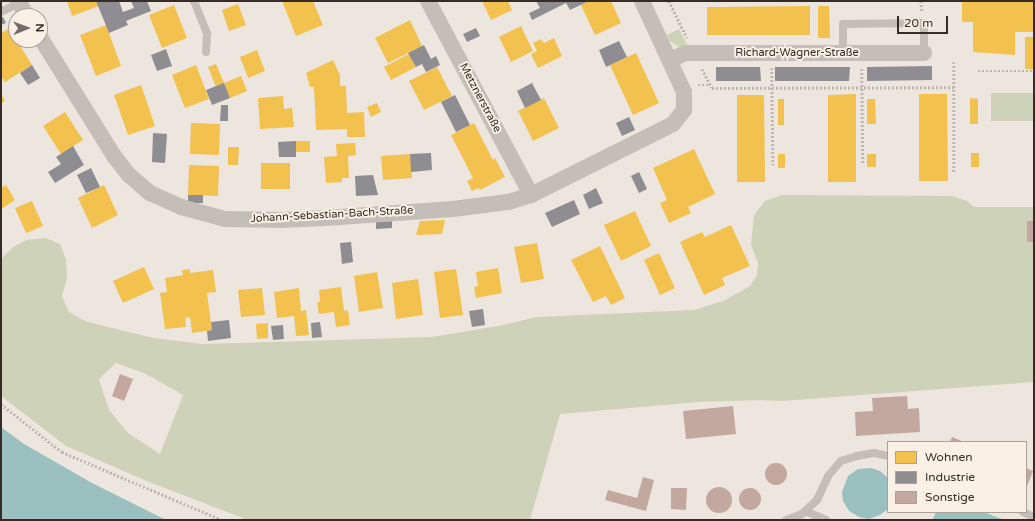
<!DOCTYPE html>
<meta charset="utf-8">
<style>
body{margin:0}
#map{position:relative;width:1035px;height:521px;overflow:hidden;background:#ede6df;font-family:"Varela Round",sans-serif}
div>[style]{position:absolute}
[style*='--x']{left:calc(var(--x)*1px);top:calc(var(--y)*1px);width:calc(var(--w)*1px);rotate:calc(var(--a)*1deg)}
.green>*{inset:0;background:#ced2b8}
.water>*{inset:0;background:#9ac0bf}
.homes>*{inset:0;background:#f2c14e}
.industry>*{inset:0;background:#8d8d92}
.building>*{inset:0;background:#c2a89f}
.round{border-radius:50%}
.path>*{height:2.5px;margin-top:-1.25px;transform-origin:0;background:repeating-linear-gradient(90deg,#beb6b0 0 2px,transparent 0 4px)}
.service>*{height:8px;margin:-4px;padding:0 4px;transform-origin:4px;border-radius:4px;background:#c5beb8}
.minor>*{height:16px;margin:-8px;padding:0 8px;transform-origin:8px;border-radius:8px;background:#c5beb8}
span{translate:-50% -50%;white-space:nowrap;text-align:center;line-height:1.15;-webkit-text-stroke:4px #faf0e5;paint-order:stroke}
.street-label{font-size:11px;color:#362b26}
.frame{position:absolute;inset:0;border:2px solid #362b26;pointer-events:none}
.legend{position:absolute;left:887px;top:441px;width:140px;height:72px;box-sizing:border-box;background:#faf0e5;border:1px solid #aca199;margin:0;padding:5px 7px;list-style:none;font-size:12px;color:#362b26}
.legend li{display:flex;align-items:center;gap:8px;height:20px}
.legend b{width:20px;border:1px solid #aca199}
.north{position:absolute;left:8px;top:8px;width:40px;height:40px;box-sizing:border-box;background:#faf0e5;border:1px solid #aca199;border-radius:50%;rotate:89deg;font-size:11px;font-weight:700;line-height:16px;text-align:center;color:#362b26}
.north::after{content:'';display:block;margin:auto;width:14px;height:18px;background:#766c67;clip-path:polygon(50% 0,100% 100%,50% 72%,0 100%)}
.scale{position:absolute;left:897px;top:16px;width:51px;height:18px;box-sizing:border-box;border:2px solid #362b26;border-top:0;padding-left:5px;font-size:12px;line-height:14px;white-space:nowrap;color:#362b26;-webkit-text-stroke:3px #faf0e5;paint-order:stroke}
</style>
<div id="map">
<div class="green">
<div style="clip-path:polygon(679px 29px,688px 47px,679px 47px,670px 41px,667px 35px)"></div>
<div style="clip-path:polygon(991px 93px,1034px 93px,1034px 121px,991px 121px)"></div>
<div style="clip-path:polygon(evenodd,782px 195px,952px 196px,967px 201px,974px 207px,1034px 207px,1034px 382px,782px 401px,762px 400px,699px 402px,560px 414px,530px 520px,248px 520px,149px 482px,66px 446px,1px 396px,1px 259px,12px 248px,26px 240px,46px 238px,60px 244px,66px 260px,67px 278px,62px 296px,69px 312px,85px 321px,112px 328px,154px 338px,203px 344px,432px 337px,498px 326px,537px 317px,694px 310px,723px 301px,750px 286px,757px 275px,758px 263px,751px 245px,754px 215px,765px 201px,782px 195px,116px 363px,146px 374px,183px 395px,160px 454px,128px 433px,109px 410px,99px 379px,116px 363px)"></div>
</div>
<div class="water">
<div style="clip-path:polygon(1px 427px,24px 444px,92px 483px,166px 520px,1px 520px)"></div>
<div style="clip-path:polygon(871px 468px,880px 471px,888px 478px,888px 509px,880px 515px,869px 519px,859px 517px,849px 511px,843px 501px,842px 492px,848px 476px,858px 469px)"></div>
<div style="clip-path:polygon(936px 512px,984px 512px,1004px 520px,936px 520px,933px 519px)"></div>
</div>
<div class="homes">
<div style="clip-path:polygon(67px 1px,96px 1px,99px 6px,72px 16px)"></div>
<div style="clip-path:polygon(282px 1px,313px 1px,323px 25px,296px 36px)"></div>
<div style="clip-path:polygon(482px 1px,508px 1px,512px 10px,491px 20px)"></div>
<div style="clip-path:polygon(589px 1px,611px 1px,621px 23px,595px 35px,581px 5px)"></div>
<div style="clip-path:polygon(962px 1px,1034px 1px,1034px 32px,1015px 32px,1015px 55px,973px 52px,973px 22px,962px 22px)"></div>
<div style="clip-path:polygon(238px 4px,246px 25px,229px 31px,222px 10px)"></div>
<div style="clip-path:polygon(174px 5px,187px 38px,162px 48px,149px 15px)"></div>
<div style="clip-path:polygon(810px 6px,810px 35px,707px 35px,707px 7px)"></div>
<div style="clip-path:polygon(818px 6px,829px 6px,830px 38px,818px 38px)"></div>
<div style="clip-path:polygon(410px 20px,422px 46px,388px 63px,375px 38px)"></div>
<div style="clip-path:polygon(106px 25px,121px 66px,96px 76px,80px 35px)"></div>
<div style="clip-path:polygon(521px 26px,533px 51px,511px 62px,499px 37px)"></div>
<div style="clip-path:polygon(9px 28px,32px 65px,5px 82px,1px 76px,1px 33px)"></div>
<div style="clip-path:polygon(1025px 37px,1034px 37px,1034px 69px,1025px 69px)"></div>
<div style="clip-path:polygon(554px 38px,562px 56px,538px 68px,531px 54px,537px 51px,533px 43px,541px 39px,544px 43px)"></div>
<div style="clip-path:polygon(257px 50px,265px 71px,248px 78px,240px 57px)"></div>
<div style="clip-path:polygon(636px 53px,659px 103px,633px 115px,610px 65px)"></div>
<div style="clip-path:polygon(409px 54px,416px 67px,391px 80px,384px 67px)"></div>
<div style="clip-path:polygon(333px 60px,340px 75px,340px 86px,346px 86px,347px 113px,364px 112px,365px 137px,347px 137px,347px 129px,316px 130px,314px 87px,310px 87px,306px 73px)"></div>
<div style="clip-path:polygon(216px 64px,224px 83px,216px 87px,208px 67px)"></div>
<div style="clip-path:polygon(196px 65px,209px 99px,185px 108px,172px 75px)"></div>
<div style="clip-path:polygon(437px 67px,452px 96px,424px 110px,409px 81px)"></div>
<div style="clip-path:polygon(241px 76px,247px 91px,230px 98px,224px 83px)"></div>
<div style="clip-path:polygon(141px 85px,155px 126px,128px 135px,114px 95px)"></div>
<div style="clip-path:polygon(1px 94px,5px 101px,1px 103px)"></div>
<div style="clip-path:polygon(856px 94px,856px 182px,828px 182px,828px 95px)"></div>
<div style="clip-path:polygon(919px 94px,947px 94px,948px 181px,919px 181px)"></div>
<div style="clip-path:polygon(737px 95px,764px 95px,765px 182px,737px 182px)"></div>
<div style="clip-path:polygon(283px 96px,284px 109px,292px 108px,294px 127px,260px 129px,258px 98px)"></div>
<div style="clip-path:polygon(544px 98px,559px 128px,533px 141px,518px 111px)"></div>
<div style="clip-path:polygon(970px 98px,978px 99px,978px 124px,970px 124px)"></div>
<div style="clip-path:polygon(778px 99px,784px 99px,784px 125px,778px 125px)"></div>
<div style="clip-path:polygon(867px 99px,875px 99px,876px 124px,867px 124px)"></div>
<div style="clip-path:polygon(377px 103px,381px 112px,371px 117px,367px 107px)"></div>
<div style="clip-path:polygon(65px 112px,83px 140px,61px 154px,43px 126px)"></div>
<div style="clip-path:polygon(191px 123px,220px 124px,219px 155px,190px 154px)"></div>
<div style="clip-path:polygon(474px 123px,493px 160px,495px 158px,505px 177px,480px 190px,478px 188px,472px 191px,467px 181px,473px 178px,451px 135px)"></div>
<div style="clip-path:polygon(296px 141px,310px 141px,310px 152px,296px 152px)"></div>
<div style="clip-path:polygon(355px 143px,356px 155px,348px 156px,349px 178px,342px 178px,342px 182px,326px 183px,324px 157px,337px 156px,336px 144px)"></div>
<div style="clip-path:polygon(228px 147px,239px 147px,238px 165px,228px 165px)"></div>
<div style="clip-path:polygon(694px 149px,715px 194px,688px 207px,691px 213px,669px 223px,660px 203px,667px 200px,653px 168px)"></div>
<div style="clip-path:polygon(971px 153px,979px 153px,979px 167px,971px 167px)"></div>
<div style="clip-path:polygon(410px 154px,412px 178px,383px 180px,381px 156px)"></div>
<div style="clip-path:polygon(778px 154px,785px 154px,785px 168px,778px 168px)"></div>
<div style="clip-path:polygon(867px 154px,876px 154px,876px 167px,867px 167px)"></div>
<div style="clip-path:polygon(261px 163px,290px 163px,290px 189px,261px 189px)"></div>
<div style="clip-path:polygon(189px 165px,219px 166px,218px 196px,188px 195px)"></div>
<div style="clip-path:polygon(6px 185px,15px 200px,1px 209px,1px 188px)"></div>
<div style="clip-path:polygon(104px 185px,118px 215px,92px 228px,78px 198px)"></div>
<div style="clip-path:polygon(32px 201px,43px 226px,26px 233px,15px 208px)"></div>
<div style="clip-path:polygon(635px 211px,651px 246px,621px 261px,604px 225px)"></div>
<div style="clip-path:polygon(445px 220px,442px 234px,416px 235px,420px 221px)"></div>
<div style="clip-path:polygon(731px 225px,750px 266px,722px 278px,725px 285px,704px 295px,680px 242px,702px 232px,705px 237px)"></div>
<div style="clip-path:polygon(537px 243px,544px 279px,521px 283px,514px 247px)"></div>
<div style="clip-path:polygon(600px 246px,625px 298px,611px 305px,606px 296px,593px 302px,571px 260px)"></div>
<div style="clip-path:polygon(659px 253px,675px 288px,660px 295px,644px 260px)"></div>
<div style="clip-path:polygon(144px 267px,154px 289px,123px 303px,113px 281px)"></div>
<div style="clip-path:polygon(498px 268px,502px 293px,476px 298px,474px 287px,478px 286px,476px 272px)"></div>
<div style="clip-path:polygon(190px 269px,190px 273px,213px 270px,216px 292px,207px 293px,212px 330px,192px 333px,190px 317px,185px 318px,186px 327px,165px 329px,160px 293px,167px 292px,165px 278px,183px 275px,182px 270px)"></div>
<div style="clip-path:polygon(456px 269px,463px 315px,440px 318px,434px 272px)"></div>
<div style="clip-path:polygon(377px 272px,383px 308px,359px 312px,354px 276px)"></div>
<div style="clip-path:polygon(418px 279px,423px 315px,396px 319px,392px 283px)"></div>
<div style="clip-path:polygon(341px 287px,344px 311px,348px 310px,350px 325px,336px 327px,334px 312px,319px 314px,317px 302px,320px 302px,319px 290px)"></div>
<div style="clip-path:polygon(262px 288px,265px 315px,241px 317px,238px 290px)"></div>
<div style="clip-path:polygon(299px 288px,301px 311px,306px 310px,309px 335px,296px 336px,294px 316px,277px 318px,274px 292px)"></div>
<div style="clip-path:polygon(268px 323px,268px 338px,257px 339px,256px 324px)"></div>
</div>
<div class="industry">
<div style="clip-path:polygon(96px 1px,119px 1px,123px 12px,134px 8px,131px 1px,147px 1px,151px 11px,126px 21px,128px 25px,109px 33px)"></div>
<div style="clip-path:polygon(536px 1px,589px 1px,570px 10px,566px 3px,532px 20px,529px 13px,540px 8px)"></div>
<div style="clip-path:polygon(3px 17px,6px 23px,1px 25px,1px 18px)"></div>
<div style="clip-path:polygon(476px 28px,480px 36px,467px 42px,463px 34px)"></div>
<div style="clip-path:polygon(619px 41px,627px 57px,606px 67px,599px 50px)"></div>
<div style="clip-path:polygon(424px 45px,431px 59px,436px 56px,440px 65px,426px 72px,422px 64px,416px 67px,408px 53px)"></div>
<div style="clip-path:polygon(166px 49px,172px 66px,157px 71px,151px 55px)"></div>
<div style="clip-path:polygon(32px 65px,40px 78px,28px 85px,20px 73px)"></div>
<div style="clip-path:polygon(932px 66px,932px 80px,867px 81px,867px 67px)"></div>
<div style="clip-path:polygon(716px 67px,760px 67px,761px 81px,716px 81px)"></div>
<div style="clip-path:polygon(775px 67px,850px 67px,849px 81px,775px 81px)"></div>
<div style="clip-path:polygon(224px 83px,230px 98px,212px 105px,206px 90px)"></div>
<div style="clip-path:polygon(532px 83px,541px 100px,525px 108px,517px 91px)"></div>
<div style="clip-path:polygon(455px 95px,470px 125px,456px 132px,441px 102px)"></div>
<div style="clip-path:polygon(221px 105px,228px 105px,228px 121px,220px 121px)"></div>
<div style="clip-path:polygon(629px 117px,635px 130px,622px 136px,616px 123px)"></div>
<div style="clip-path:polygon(153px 133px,167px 134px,165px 163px,152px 162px)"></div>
<div style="clip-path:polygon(296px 141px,296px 157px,279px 157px,278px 142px)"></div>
<div style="clip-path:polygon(73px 146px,84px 165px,55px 183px,48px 172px,61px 164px,56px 157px)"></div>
<div style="clip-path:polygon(431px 153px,432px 170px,411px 172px,410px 154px)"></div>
<div style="clip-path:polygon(91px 168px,100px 187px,86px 193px,77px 175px)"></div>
<div style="clip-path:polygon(639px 172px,647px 189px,639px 193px,631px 176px)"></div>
<div style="clip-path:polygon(373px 175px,378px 195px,356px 196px,355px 176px)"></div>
<div style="clip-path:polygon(596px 188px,603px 203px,589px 209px,583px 195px)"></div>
<div style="clip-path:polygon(188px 195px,203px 195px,203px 203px,188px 203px)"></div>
<div style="clip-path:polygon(574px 200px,580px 214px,552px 227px,545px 213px)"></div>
<div style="clip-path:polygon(392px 221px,392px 228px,376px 229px,376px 222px)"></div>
<div style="clip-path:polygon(351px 242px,353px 262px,342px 264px,340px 243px)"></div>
<div style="clip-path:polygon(483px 309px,485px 325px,472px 327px,469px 311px)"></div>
<div style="clip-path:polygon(229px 320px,231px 338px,208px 341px,207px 331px,212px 330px,211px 322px)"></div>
<div style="clip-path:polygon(320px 322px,322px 337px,312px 338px,311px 323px)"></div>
<div style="clip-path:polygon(283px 325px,284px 339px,273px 340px,271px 326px)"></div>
</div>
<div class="building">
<div style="clip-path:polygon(1027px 221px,1034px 221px,1034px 242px,1027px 242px)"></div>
<div style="clip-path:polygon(120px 374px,133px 379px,124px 401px,112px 396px)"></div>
<div style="clip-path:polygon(907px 396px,908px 409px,919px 408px,920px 432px,856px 436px,855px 412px,873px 411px,872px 398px)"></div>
<div style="clip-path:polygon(733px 406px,736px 434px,686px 439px,683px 411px)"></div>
<div style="clip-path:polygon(952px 437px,964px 442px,950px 442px)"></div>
<div class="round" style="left:765px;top:463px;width:22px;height:22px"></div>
<div style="clip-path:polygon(1026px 468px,1033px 471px,1026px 489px)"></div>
<div style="clip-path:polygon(643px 477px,654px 480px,646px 511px,605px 500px,608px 490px,637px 498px)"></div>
<div class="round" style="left:706px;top:487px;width:26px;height:26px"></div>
<div class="round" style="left:739px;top:488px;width:22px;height:22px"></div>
<div style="clip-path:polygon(671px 488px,687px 488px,686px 510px,671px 509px)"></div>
</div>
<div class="path">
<div style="--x:669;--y:1;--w:41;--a:64.1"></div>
<div style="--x:921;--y:1;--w:10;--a:84"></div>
<div style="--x:954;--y:62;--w:110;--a:90"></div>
<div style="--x:772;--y:68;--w:97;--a:89.4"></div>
<div style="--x:702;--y:69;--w:21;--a:62"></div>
<div style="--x:712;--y:88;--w:242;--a:-0.2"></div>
<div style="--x:862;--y:69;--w:95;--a:89.4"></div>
<div style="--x:978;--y:71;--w:56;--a:0"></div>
<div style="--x:698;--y:85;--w:11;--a:0"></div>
<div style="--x:1;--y:404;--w:78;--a:38.2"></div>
<div style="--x:62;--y:452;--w:174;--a:23"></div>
</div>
<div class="service">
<div style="--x:194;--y:1;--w:35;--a:68"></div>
<div style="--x:207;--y:34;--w:18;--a:93"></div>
<div style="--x:1;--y:12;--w:20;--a:-27"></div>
<div style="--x:843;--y:53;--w:29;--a:-90"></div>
<div style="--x:843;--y:24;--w:81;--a:-0.7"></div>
<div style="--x:924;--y:23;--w:30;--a:90"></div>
<div style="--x:805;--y:511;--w:23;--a:23"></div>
<div style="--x:1023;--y:512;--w:12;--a:24"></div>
<div style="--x:786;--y:520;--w:17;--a:-21"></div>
<div style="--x:802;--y:514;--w:21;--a:-43"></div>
<div style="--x:817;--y:500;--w:26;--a:-65"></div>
<div style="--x:828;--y:476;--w:20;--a:-49"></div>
<div style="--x:841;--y:461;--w:17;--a:-17"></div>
<div style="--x:857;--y:456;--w:17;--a:-10"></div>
<div style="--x:874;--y:453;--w:14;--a:12"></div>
</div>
<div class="minor">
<div style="--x:18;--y:1;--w:17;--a:59"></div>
<div style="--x:428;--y:1;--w:220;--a:62"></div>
<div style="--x:40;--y:37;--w:140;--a:58.1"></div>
<div style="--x:114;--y:156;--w:24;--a:52"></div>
<div style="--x:129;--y:175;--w:28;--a:41"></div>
<div style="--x:150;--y:193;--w:34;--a:24"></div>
<div style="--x:181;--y:207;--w:46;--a:15.3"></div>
<div style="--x:225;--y:219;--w:57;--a:1"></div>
<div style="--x:282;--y:220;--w:44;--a:-2.6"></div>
<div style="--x:326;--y:218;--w:127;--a:-4.1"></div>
<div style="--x:453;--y:209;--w:55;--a:-7.3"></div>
<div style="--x:508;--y:202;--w:24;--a:-17"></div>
<div style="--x:531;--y:195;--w:159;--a:-26.6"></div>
<div style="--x:673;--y:124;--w:18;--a:-52"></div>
<div style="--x:684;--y:110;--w:18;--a:-90"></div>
<div style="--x:684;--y:92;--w:100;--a:-114.8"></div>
<div style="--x:670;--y:60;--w:17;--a:-24"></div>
<div style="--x:686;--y:53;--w:238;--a:0"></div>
</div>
<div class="street-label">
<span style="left:797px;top:53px">Richard-Wagner-Straße</span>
<span style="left:480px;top:98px;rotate:62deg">Metznerstraße</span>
<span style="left:332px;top:215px;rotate:-3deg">Johann-Sebastian-Bach-Straße</span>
</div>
<div class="frame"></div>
<ul class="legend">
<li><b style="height:11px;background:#f2c14e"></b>Wohnen</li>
<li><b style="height:11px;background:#8d8d92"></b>Industrie</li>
<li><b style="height:11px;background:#c2a89f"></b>Sonstige</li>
</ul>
<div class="north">N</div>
<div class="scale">20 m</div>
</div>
